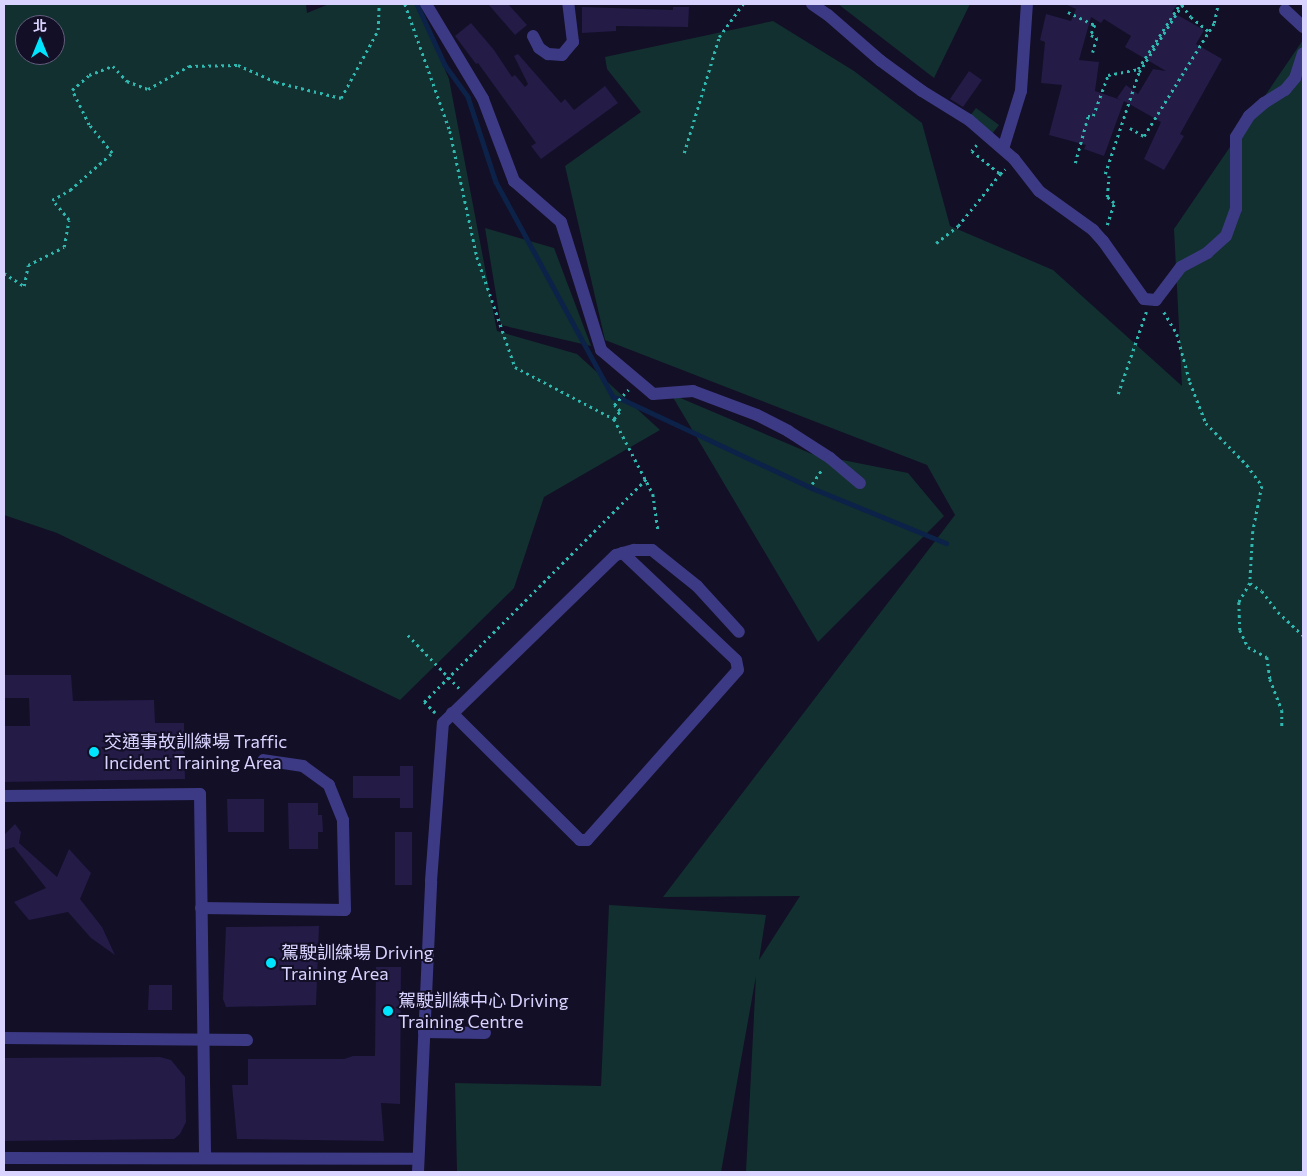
<!DOCTYPE html>
<meta charset="utf-8">
<style>
body{margin:0}
#map{position:relative;width:1307px;height:1176px;overflow:hidden;background:#130f26;font-family:Commissioner,"Noto Sans TC",sans-serif}
div>[style]{position:absolute}
[style*='--x']{left:calc(var(--x)*1px);top:calc(var(--y)*1px);width:calc(var(--w)*1px);rotate:calc(var(--a)*1deg)}
.green>*{inset:0;background:#12302f}
.stream>*{height:4.5px;margin:-2.25px;padding:0 2.25px;transform-origin:2.25px;border-radius:2.25px;background:#0c2248}
.building>*{inset:0;background:#241b47}
.path>*{height:2.5px;margin-top:-1.25px;transform-origin:0;background:repeating-linear-gradient(90deg,#2fb8b0 0 2.5px,transparent 0 6.5px)}
.minor>*{height:12px;margin:-6px;padding:0 6px;transform-origin:6px;border-radius:6px;background:#3d3a85}
.dots>*{width:14px;height:14px;translate:-50% -50%;box-sizing:border-box;border:2px solid #130f26;border-radius:50%}
span{translate:-50% -50%;white-space:nowrap;text-align:center;line-height:1.15;-webkit-text-stroke:4px #130f26;paint-order:stroke}
.poi-label{font-size:18px;color:#d9d4ff}
.left{translate:0 -50%;text-align:left}
.frame{position:absolute;inset:0;border:5px solid #d9d4ff;pointer-events:none}
.north{position:absolute;left:15px;top:15px;width:50px;height:50px;box-sizing:border-box;background:#130f26;border:1px solid #625e7d;border-radius:50%;rotate:0deg;font-size:14px;font-weight:700;line-height:20px;text-align:center;color:#d9d4ff}
.north::after{content:'';display:block;margin:auto;width:18px;height:22px;background:#00e5ff;clip-path:polygon(50% 0,100% 100%,50% 72%,0 100%)}
</style>
<div id="map">
<div class="green">
<div style="clip-path:polygon(evenodd,4px 4px,306px 4px,307px 13px,329px 4px,416px 4px,449px 79px,497px 331px,577px 354px,660px 430px,544px 497px,514px 588px,400px 700px,57px 533px,4px 515px,4px 4px,25px 25px,55px 25px,55px 55px,25px 55px,25px 25px)"></div>
<div style="clip-path:polygon(838px 4px,970px 4px,934px 78px)"></div>
<div style="clip-path:polygon(773px 21px,854px 71px,922px 123px,950px 226px,1053px 270px,1182px 386px,1174px 229px,1303px 40px,1303px 1172px,746px 1172px,756px 976px,721px 1172px,457px 1172px,455px 1083px,601px 1086px,609px 905px,766px 915px,759px 960px,800px 896px,663px 897px,955px 515px,927px 465px,605px 340px,565px 166px,641px 112px,607px 69px,605px 57px)"></div>
<div style="clip-path:polygon(976px 108px,999px 125px,992px 134px,970px 116px)"></div>
<div style="clip-path:polygon(485px 228px,554px 248px,591px 346px,501px 325px)"></div>
<div style="clip-path:polygon(671px 394px,812px 454px,908px 473px,944px 516px,818px 642px)"></div>
</div>
<div class="stream">
<div style="--x:417;--y:4;--w:67;--a:65.3"></div>
<div style="--x:445;--y:65;--w:39;--a:54"></div>
<div style="--x:468;--y:97;--w:89;--a:71.8"></div>
<div style="--x:496;--y:182;--w:245;--a:61.4"></div>
<div style="--x:613;--y:397;--w:9;--a:13"></div>
<div style="--x:622;--y:399;--w:210;--a:25.1"></div>
<div style="--x:812;--y:488;--w:145;--a:22.3"></div>
</div>
<div class="building">
<div style="clip-path:polygon(488px 4px,508px 4px,527px 25px,515px 35px)"></div>
<div style="clip-path:polygon(evenodd,1065px 4px,1178px 4px,1172px 12px,1204px 30px,1196px 44px,1222px 59px,1180px 134px,1184px 136px,1164px 170px,1144px 159px,1161px 122px,1124px 101px,1104px 156px,1084px 149px,1086px 145px,1049px 135px,1062px 85px,1041px 83px,1045px 42px,1040px 40px,1046px 14px,1071px 21px,1076px 9px,1065px 4px,1091px 17px,1101px 23px,1104px 19px,1131px 36px,1125px 47px,1166px 71px,1153px 69px,1138px 94px,1126px 85px,1117px 98px,1121px 100px,1095px 91px,1099px 62px,1079px 60px,1091px 17px)"></div>
<div style="clip-path:polygon(582px 7px,673px 10px,673px 7px,689px 7px,688px 27px,616px 26px,616px 31px,582px 33px)"></div>
<div style="clip-path:polygon(471px 23px,494px 50px,512px 77px,515px 75px,525px 87px,528px 84px,514px 56px,518px 54px,561px 103px,565px 99px,574px 110px,605px 86px,618px 103px,541px 159px,531px 146px,536px 143px,478px 63px,476px 64px,455px 36px)"></div>
<div style="clip-path:polygon(969px 71px,982px 80px,963px 107px,950px 99px)"></div>
<div style="clip-path:polygon(4px 675px,71px 675px,73px 701px,154px 700px,155px 723px,184px 723px,185px 779px,4px 782px,4px 726px,30px 726px,29px 698px,4px 698px)"></div>
<div style="clip-path:polygon(400px 766px,413px 766px,413px 808px,400px 808px,400px 798px,353px 798px,353px 776px,400px 776px)"></div>
<div style="clip-path:polygon(227px 799px,264px 799px,264px 832px,228px 832px)"></div>
<div style="clip-path:polygon(288px 803px,318px 803px,318px 815px,322px 815px,323px 832px,318px 832px,318px 849px,289px 849px)"></div>
<div style="clip-path:polygon(15px 824px,21px 832px,19px 843px,57px 877px,69px 849px,91px 873px,80px 899px,102px 927px,115px 955px,91px 938px,68px 912px,29px 920px,14px 902px,46px 888px,14px 847px,4px 850px,4px 835px)"></div>
<div style="clip-path:polygon(395px 832px,412px 832px,412px 885px,395px 885px)"></div>
<div style="clip-path:polygon(319px 926px,316px 1005px,226px 1007px,223px 999px,226px 927px)"></div>
<div style="clip-path:polygon(376px 967px,401px 967px,400px 1104px,381px 1103px,384px 1141px,237px 1139px,232px 1085px,248px 1085px,248px 1059px,344px 1059px,353px 1056px,375px 1056px)"></div>
<div style="clip-path:polygon(149px 985px,172px 985px,172px 1010px,148px 1010px)"></div>
<div style="clip-path:polygon(160px 1057px,171px 1060px,185px 1077px,186px 1122px,180px 1134px,174px 1139px,4px 1141px,4px 1058px)"></div>
</div>
<div class="path">
<div style="--x:405;--y:4;--w:135;--a:70.5"></div>
<div style="--x:450;--y:131;--w:129;--a:77.9"></div>
<div style="--x:477;--y:257;--w:116;--a:70.9"></div>
<div style="--x:515;--y:367;--w:112;--a:27.7"></div>
<div style="--x:614;--y:419;--w:85;--a:62.5"></div>
<div style="--x:653;--y:494;--w:36;--a:82"></div>
<div style="--x:1182;--y:5;--w:15;--a:53"></div>
<div style="--x:1191;--y:17;--w:22;--a:39"></div>
<div style="--x:1068;--y:12;--w:30;--a:26"></div>
<div style="--x:1095;--y:25;--w:11;--a:112"></div>
<div style="--x:1091;--y:35;--w:7;--a:27"></div>
<div style="--x:1097;--y:38;--w:15;--a:106"></div>
<div style="--x:1138;--y:69;--w:77;--a:-57.1"></div>
<div style="--x:1130;--y:128;--w:16;--a:30"></div>
<div style="--x:1144;--y:136;--w:133;--a:-58.2"></div>
<div style="--x:1214;--y:23;--w:19;--a:-78"></div>
<div style="--x:977;--y:145;--w:8;--a:130"></div>
<div style="--x:972;--y:151;--w:36;--a:39"></div>
<div style="--x:1000;--y:174;--w:7;--a:-45"></div>
<div style="--x:684;--y:153;--w:121;--a:-73.2"></div>
<div style="--x:719;--y:37;--w:41;--a:-54"></div>
<div style="--x:1075;--y:163;--w:49;--a:-74.5"></div>
<div style="--x:1088;--y:116;--w:5;--a:0"></div>
<div style="--x:1093;--y:116;--w:44;--a:-69.9"></div>
<div style="--x:1108;--y:75;--w:32;--a:-11"></div>
<div style="--x:1105;--y:174;--w:108;--a:-71.6"></div>
<div style="--x:1139;--y:72;--w:80;--a:-57.3"></div>
<div style="--x:1107;--y:225;--w:23;--a:-72"></div>
<div style="--x:1114;--y:203;--w:9;--a:-139"></div>
<div style="--x:1107;--y:197;--w:21;--a:-85"></div>
<div style="--x:936;--y:243;--w:28;--a:-38"></div>
<div style="--x:958;--y:226;--w:67;--a:-51.1"></div>
<div style="--x:4;--y:273;--w:24;--a:33"></div>
<div style="--x:24;--y:286;--w:21;--a:-79"></div>
<div style="--x:28;--y:265;--w:40;--a:-26.6"></div>
<div style="--x:64;--y:247;--w:27;--a:-80"></div>
<div style="--x:69;--y:220;--w:26;--a:-130"></div>
<div style="--x:52;--y:200;--w:21;--a:-29"></div>
<div style="--x:70;--y:190;--w:56;--a:-41.4"></div>
<div style="--x:112;--y:153;--w:36;--a:-129"></div>
<div style="--x:89;--y:125;--w:39;--a:-116"></div>
<div style="--x:72;--y:90;--w:23;--a:-41"></div>
<div style="--x:89;--y:75;--w:26;--a:-21"></div>
<div style="--x:113;--y:66;--w:21;--a:47"></div>
<div style="--x:127;--y:81;--w:22;--a:21"></div>
<div style="--x:148;--y:89;--w:47;--a:-29.3"></div>
<div style="--x:189;--y:66;--w:49;--a:-1.2"></div>
<div style="--x:238;--y:65;--w:42;--a:24.1"></div>
<div style="--x:276;--y:82;--w:67;--a:13.8"></div>
<div style="--x:341;--y:98;--w:77;--a:-61.4"></div>
<div style="--x:378;--y:30;--w:26;--a:-88"></div>
<div style="--x:1164;--y:312;--w:26;--a:59"></div>
<div style="--x:1177;--y:334;--w:50;--a:74.8"></div>
<div style="--x:1190;--y:382;--w:44;--a:68.7"></div>
<div style="--x:1206;--y:423;--w:59;--a:45.7"></div>
<div style="--x:1247;--y:465;--w:26;--a:54"></div>
<div style="--x:1262;--y:486;--w:46;--a:101.3"></div>
<div style="--x:1253;--y:531;--w:52;--a:93.3"></div>
<div style="--x:1250;--y:583;--w:14;--a:34"></div>
<div style="--x:1262;--y:591;--w:26;--a:53"></div>
<div style="--x:1278;--y:612;--w:34;--a:43"></div>
<div style="--x:1118;--y:394;--w:87;--a:-71.1"></div>
<div style="--x:614;--y:419;--w:10;--a:-53"></div>
<div style="--x:620;--y:411;--w:8;--a:-135"></div>
<div style="--x:614;--y:405;--w:21;--a:-47"></div>
<div style="--x:812;--y:484;--w:18;--a:-56"></div>
<div style="--x:1250;--y:583;--w:22;--a:120"></div>
<div style="--x:1239;--y:602;--w:28;--a:88"></div>
<div style="--x:1240;--y:630;--w:19;--a:65"></div>
<div style="--x:1248;--y:647;--w:21;--a:28"></div>
<div style="--x:1267;--y:657;--w:22;--a:82"></div>
<div style="--x:1270;--y:679;--w:33;--a:69"></div>
<div style="--x:1282;--y:710;--w:16;--a:90"></div>
<div style="--x:408;--y:635;--w:74;--a:46.1"></div>
<div style="--x:435;--y:713;--w:16;--a:-135"></div>
<div style="--x:424;--y:702;--w:315;--a:-45.1"></div>
</div>
<div class="minor">
<div style="--x:426;--y:4;--w:111;--a:59"></div>
<div style="--x:483;--y:99;--w:88;--a:69.3"></div>
<div style="--x:514;--y:181;--w:62;--a:41.1"></div>
<div style="--x:561;--y:222;--w:134;--a:72.6"></div>
<div style="--x:601;--y:350;--w:68;--a:40.2"></div>
<div style="--x:653;--y:394;--w:40;--a:-4.3"></div>
<div style="--x:693;--y:391;--w:68;--a:20.6"></div>
<div style="--x:757;--y:415;--w:35;--a:27"></div>
<div style="--x:788;--y:431;--w:50;--a:32.7"></div>
<div style="--x:830;--y:458;--w:39;--a:40"></div>
<div style="--x:812;--y:4;--w:19;--a:35"></div>
<div style="--x:828;--y:15;--w:70;--a:41"></div>
<div style="--x:881;--y:61;--w:51;--a:36.2"></div>
<div style="--x:922;--y:91;--w:55;--a:31.7"></div>
<div style="--x:969;--y:120;--w:60;--a:40.9"></div>
<div style="--x:1014;--y:159;--w:41;--a:52"></div>
<div style="--x:1039;--y:191;--w:67;--a:35.8"></div>
<div style="--x:1093;--y:230;--w:15;--a:48"></div>
<div style="--x:1103;--y:241;--w:71;--a:54.7"></div>
<div style="--x:1144;--y:299;--w:12;--a:5"></div>
<div style="--x:1156;--y:300;--w:41;--a:-52.9"></div>
<div style="--x:1181;--y:267;--w:30;--a:-28"></div>
<div style="--x:1207;--y:253;--w:25;--a:-42"></div>
<div style="--x:1226;--y:236;--w:29;--a:-70"></div>
<div style="--x:1236;--y:209;--w:72;--a:-90"></div>
<div style="--x:1236;--y:137;--w:25;--a:-58"></div>
<div style="--x:1249;--y:116;--w:20;--a:-41"></div>
<div style="--x:1264;--y:103;--w:25;--a:-32"></div>
<div style="--x:1285;--y:90;--w:16;--a:-50"></div>
<div style="--x:1295;--y:78;--w:26;--a:-72"></div>
<div style="--x:1285;--y:10;--w:25;--a:43"></div>
<div style="--x:533;--y:36;--w:13;--a:63"></div>
<div style="--x:539;--y:48;--w:11;--a:34"></div>
<div style="--x:548;--y:54;--w:14;--a:4"></div>
<div style="--x:562;--y:55;--w:17;--a:-50"></div>
<div style="--x:573;--y:42;--w:38;--a:-97"></div>
<div style="--x:1003;--y:149;--w:61;--a:-72.8"></div>
<div style="--x:1021;--y:91;--w:87;--a:-86.1"></div>
<div style="--x:452;--y:713;--w:180;--a:44.8"></div>
<div style="--x:580;--y:840;--w:7;--a:0"></div>
<div style="--x:587;--y:840;--w:227;--a:-48.4"></div>
<div style="--x:738;--y:670;--w:10;--a:-101"></div>
<div style="--x:736;--y:660;--w:156;--a:-136.6"></div>
<div style="--x:4;--y:796;--w:196;--a:-0.6"></div>
<div style="--x:200;--y:794;--w:364;--a:89.2"></div>
<div style="--x:201;--y:908;--w:144;--a:0.8"></div>
<div style="--x:345;--y:910;--w:90;--a:-91.3"></div>
<div style="--x:343;--y:820;--w:38;--a:-112"></div>
<div style="--x:329;--y:785;--w:32;--a:-144"></div>
<div style="--x:303;--y:766;--w:40;--a:-171.5"></div>
<div style="--x:424;--y:1032;--w:61;--a:0.9"></div>
<div style="--x:4;--y:1038;--w:243;--a:0.5"></div>
<div style="--x:4;--y:1158;--w:414;--a:0.1"></div>
<div style="--x:418;--y:1172;--w:291;--a:-87.4"></div>
<div style="--x:431;--y:881;--w:158;--a:-85.7"></div>
<div style="--x:443;--y:723;--w:241;--a:-44.2"></div>
<div style="--x:616;--y:555;--w:19;--a:-16"></div>
<div style="--x:634;--y:550;--w:18;--a:0"></div>
<div style="--x:652;--y:550;--w:58;--a:38.7"></div>
<div style="--x:697;--y:586;--w:62;--a:47.6"></div>
</div>
<div class="dots">
<div style="left:94px;top:752px;background:#00e5ff"></div>
<div style="left:271px;top:963px;background:#00e5ff"></div>
<div style="left:388px;top:1011px;background:#00e5ff"></div>
</div>
<div class="poi-label">
<span class="left" style="left:104px;top:752px">交通事故訓練場 Traffic<br>Incident Training Area</span>
<span class="left" style="left:281px;top:963px">駕駛訓練場 Driving<br>Training Area</span>
<span class="left" style="left:398px;top:1011px">駕駛訓練中心 Driving<br>Training Centre</span>
</div>
<div class="frame"></div>
<div class="north">北</div>
</div>
